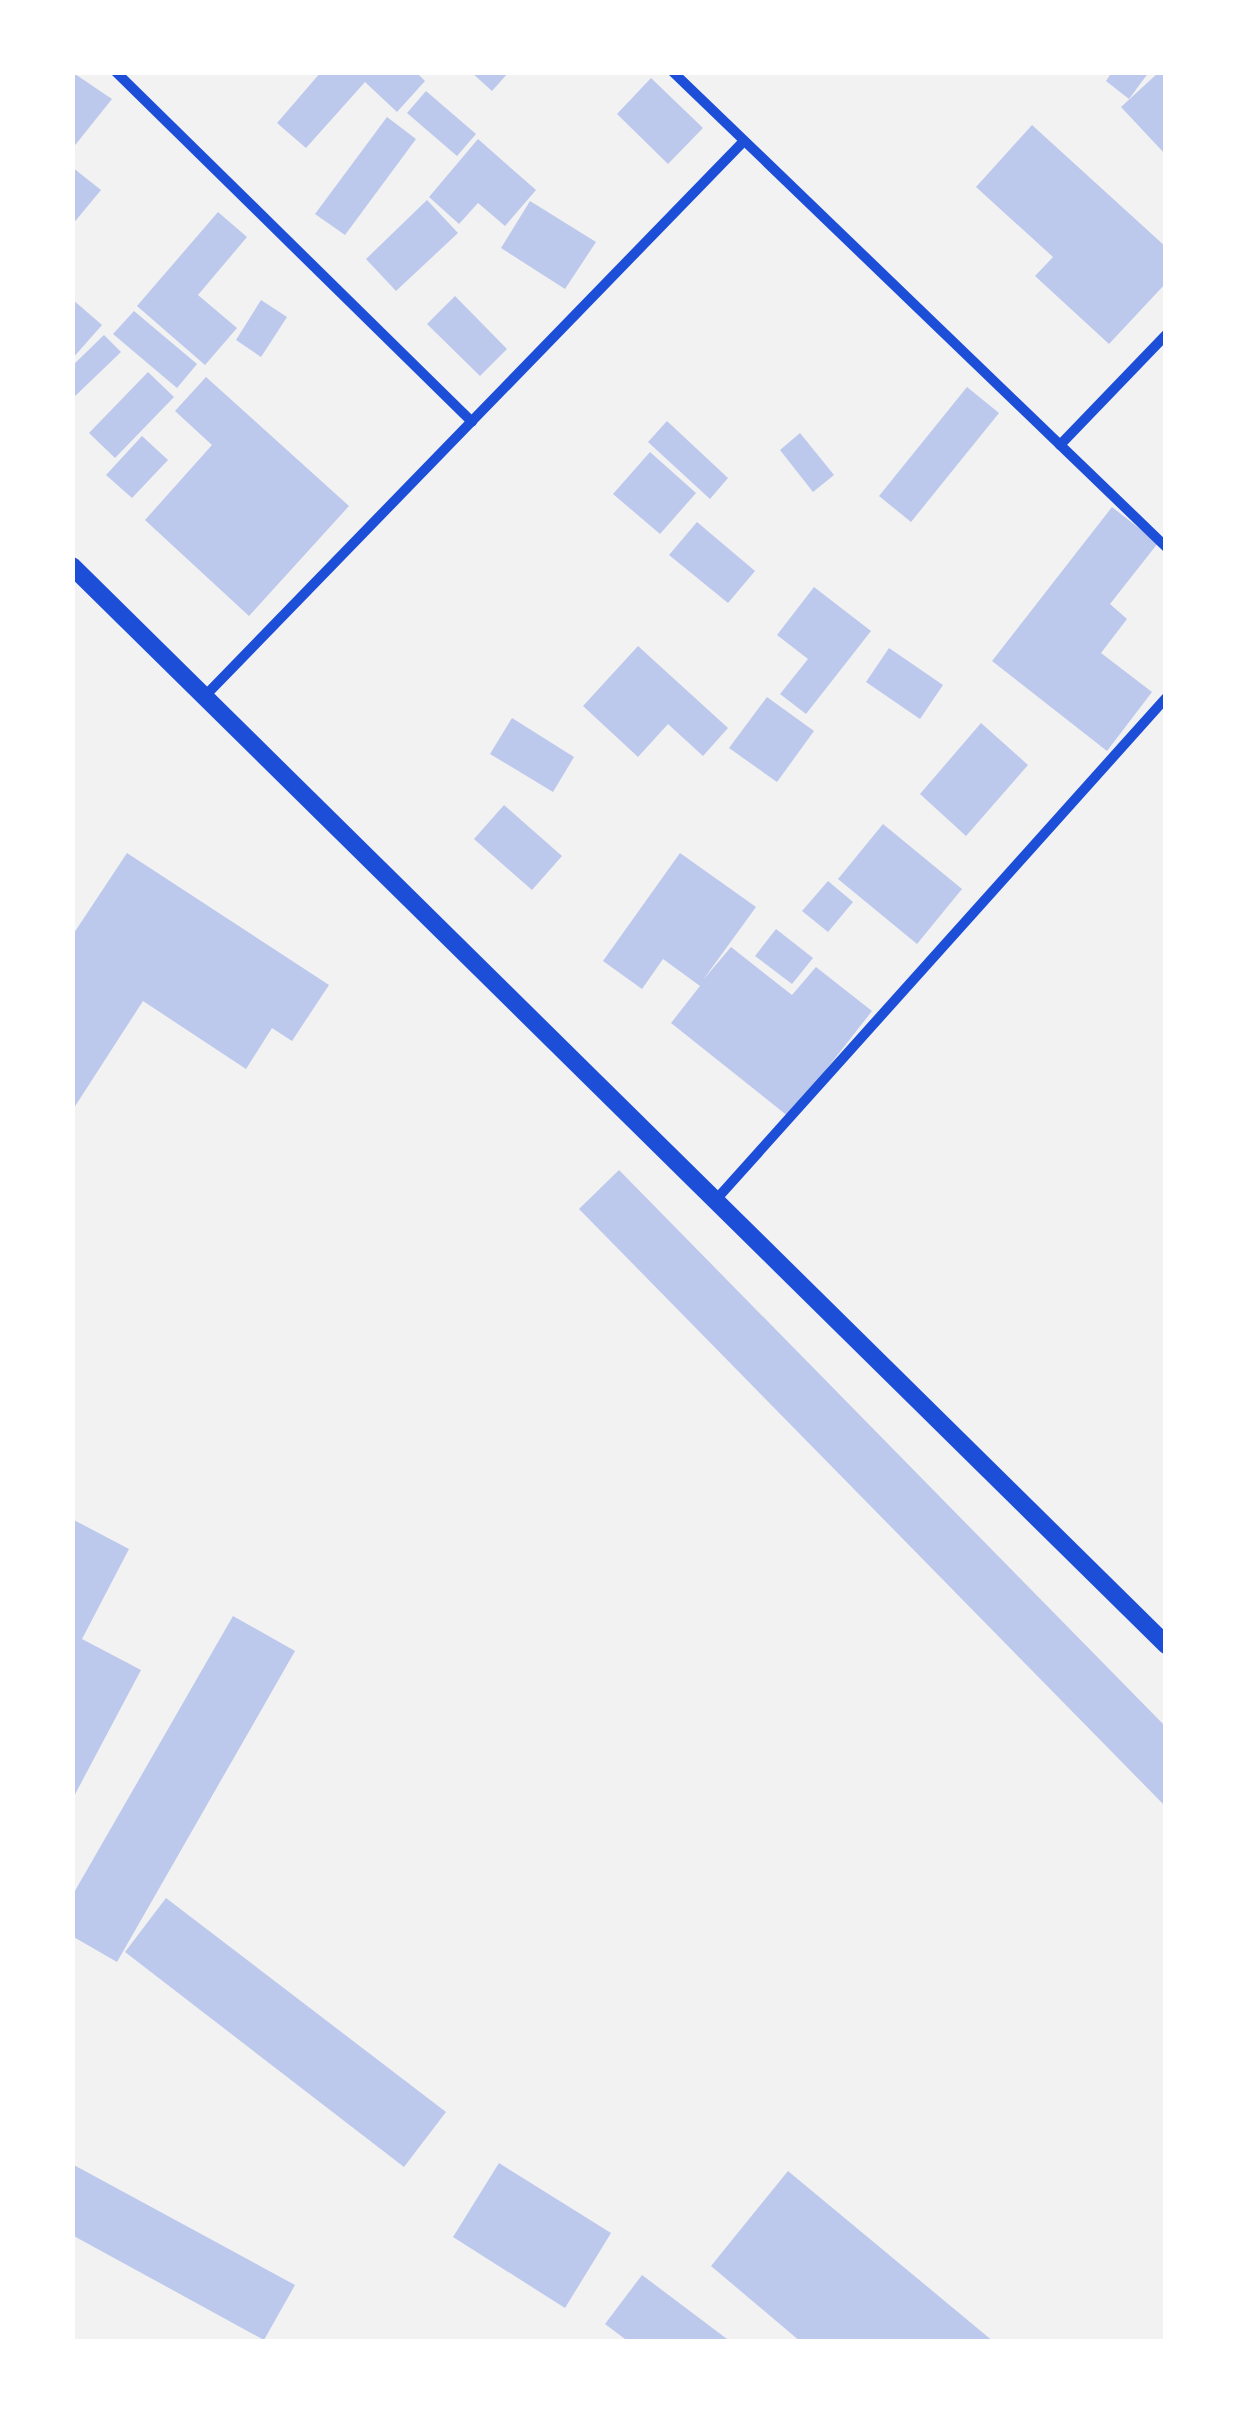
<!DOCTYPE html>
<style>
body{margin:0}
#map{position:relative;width:1238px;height:2414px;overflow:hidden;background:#f2f2f2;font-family:"Asap Condensed",sans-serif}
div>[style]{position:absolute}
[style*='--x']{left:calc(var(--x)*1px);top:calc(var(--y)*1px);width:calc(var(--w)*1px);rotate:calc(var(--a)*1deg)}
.building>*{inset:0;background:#bdc9ec}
.minor>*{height:10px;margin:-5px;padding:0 5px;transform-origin:5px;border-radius:5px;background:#1d4ed8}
.tertiary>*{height:18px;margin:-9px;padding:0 9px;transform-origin:9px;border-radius:9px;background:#1d4ed8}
span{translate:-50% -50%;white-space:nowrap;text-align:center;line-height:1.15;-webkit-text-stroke:10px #fff;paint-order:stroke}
.frame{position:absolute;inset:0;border:75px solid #fff;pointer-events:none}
</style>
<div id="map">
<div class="building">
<div style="clip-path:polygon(72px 72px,112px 99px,72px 149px)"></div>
<div style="clip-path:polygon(321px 72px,416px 72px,425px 81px,397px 112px,365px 82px,306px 148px,277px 123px)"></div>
<div style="clip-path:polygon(471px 72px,509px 72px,492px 91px)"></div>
<div style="clip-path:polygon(1112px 72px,1149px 72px,1129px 99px,1106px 81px)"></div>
<div style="clip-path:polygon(1159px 72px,1166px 72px,1166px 155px,1121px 107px)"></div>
<div style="clip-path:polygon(651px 78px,703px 128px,668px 164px,617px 114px)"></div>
<div style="clip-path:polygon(426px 91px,476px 134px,457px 156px,407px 113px)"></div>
<div style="clip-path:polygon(387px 117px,416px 139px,345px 235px,315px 214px)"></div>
<div style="clip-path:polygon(1032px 125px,1166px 247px,1166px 283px,1109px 344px,1035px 276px,1053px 257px,976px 187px)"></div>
<div style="clip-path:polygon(478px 139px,536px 190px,505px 226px,478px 203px,459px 224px,429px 197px)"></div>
<div style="clip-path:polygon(72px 167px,101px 190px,72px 225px)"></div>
<div style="clip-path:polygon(427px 200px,458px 233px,396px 291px,366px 259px)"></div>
<div style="clip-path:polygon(530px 201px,596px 242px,565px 289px,501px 248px)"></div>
<div style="clip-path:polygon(218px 212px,247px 237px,198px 295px,237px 328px,205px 365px,137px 306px)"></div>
<div style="clip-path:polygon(455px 296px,507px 349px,480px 376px,427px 324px)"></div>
<div style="clip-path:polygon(72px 299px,102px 325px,72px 359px)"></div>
<div style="clip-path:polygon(261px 300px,287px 317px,261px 357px,236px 340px)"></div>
<div style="clip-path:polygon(134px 311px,197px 364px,177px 388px,113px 334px)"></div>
<div style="clip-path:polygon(104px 335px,121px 352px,72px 399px,72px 366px)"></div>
<div style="clip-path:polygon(148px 372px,174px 397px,115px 458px,89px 433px)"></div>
<div style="clip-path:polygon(206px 377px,349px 506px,249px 616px,145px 520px,212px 445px,175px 411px)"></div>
<div style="clip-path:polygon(967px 387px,999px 413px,911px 522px,879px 496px)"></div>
<div style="clip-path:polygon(667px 421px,728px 478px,710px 499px,648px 442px)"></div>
<div style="clip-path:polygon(800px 433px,834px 475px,813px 492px,780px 450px)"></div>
<div style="clip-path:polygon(142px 436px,168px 460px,132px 498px,106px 475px)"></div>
<div style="clip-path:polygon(650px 452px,696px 493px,660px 534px,613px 494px)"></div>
<div style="clip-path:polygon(1112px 507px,1158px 543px,1110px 604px,1127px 619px,1101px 653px,1152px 692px,1107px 751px,992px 661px)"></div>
<div style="clip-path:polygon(697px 522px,755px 571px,728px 603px,669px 555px)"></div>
<div style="clip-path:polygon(814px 587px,871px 631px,806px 714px,780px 694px,808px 659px,777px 635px)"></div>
<div style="clip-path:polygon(638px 646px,728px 728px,703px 756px,668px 724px,638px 757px,583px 706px)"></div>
<div style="clip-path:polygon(889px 648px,943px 685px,920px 719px,866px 682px)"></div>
<div style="clip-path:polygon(767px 697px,814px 731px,777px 782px,729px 748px)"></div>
<div style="clip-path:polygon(512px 718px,574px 757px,553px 792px,490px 754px)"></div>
<div style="clip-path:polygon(981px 723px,1028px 765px,966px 836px,920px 794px)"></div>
<div style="clip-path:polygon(504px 805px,562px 856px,532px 890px,474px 839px)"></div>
<div style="clip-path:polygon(883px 824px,962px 889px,917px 944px,838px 879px)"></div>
<div style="clip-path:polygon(127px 853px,329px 985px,292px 1041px,272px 1028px,246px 1069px,143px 1001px,72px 1111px,72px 936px)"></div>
<div style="clip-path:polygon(680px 853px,756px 907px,703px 980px,731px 947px,792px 995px,816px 967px,872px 1011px,789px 1117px,671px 1023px,700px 986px,663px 959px,642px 989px,603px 961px)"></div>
<div style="clip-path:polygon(828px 881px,853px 902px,828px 932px,802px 911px)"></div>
<div style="clip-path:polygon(776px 929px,813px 958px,792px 984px,755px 956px)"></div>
<div style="clip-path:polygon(619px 1170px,1166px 1727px,1166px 1807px,579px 1209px)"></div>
<div style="clip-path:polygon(72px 1519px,129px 1549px,82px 1639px,141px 1670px,72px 1800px)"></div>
<div style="clip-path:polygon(233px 1616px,295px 1651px,117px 1962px,72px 1936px,72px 1896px)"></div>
<div style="clip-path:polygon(166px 1898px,446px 2112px,404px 2167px,125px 1952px)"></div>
<div style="clip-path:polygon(499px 2163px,611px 2233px,565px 2308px,453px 2237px)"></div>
<div style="clip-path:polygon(72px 2164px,295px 2285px,264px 2340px,72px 2235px)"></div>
<div style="clip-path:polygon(788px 2171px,994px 2342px,801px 2342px,711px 2266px)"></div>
<div style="clip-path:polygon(642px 2275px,731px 2342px,629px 2342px,605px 2324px)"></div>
</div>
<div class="minor">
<div style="--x:116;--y:72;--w:499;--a:44.5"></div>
<div style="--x:673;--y:72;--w:685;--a:43.93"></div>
<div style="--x:1060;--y:445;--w:153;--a:-46.1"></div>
<div style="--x:204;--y:697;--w:774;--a:-45.84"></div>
<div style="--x:713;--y:1203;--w:678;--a:-48.11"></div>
</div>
<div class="tertiary">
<div style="--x:72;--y:566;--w:1537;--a:44.6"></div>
</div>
<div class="frame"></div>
</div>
